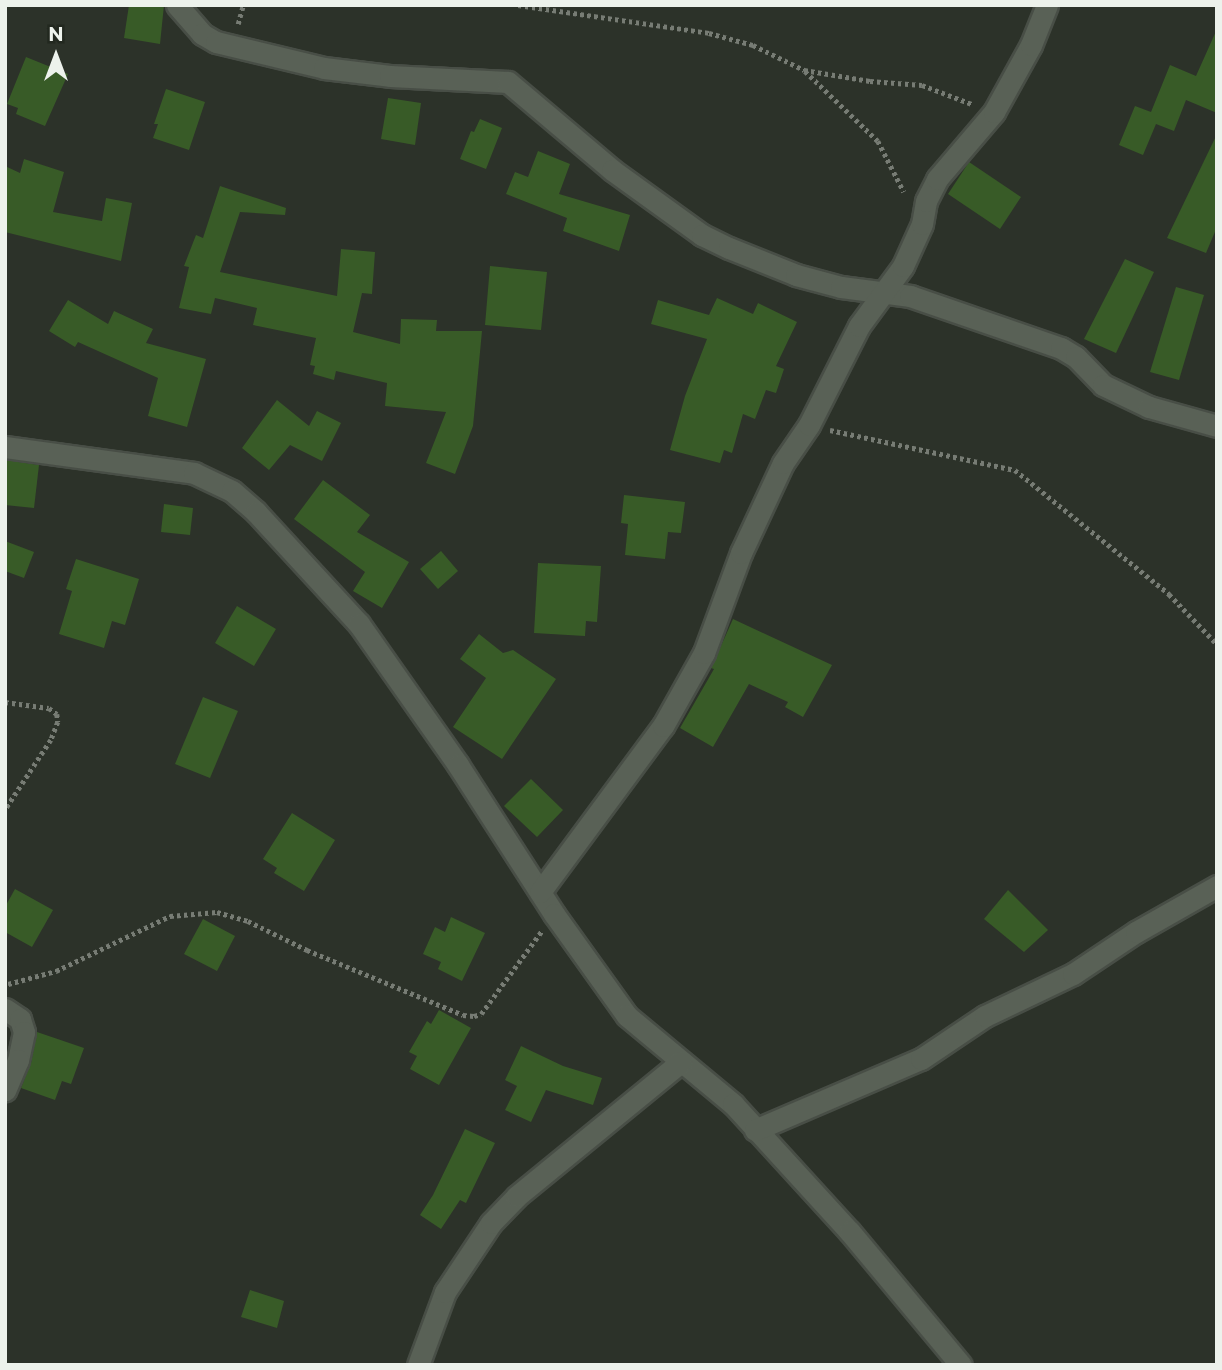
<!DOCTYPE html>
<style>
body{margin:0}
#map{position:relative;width:1222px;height:1370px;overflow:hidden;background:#2c3229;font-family:Montserrat,sans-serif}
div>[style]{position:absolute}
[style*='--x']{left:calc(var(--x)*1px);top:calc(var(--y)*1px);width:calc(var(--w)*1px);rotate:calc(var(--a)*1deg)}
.building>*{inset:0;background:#385b27}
.path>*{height:4.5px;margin-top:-2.25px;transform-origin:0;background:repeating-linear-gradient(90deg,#777c74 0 3.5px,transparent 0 7px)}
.roads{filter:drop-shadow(2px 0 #484e46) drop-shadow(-2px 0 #484e46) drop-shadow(0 2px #484e46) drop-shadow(0 -2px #484e46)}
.street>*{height:21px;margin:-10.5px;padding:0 10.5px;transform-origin:10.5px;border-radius:10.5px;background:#596156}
span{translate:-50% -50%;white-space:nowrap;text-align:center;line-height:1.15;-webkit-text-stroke:7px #22281f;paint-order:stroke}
.frame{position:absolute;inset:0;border:7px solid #edf2ec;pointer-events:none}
.north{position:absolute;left:21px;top:21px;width:70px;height:70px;-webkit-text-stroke:5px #22281f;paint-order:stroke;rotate:0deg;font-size:19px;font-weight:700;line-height:28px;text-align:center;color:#edf2ec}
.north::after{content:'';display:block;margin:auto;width:24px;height:32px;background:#edf2ec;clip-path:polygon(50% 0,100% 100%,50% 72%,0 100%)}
</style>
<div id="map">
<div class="building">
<div style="clip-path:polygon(129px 5px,164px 5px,160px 44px,124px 38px)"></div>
<div style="clip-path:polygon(1217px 29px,1217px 113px,1186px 100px,1174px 131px,1156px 124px,1143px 155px,1119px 145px,1135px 106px,1151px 112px,1170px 65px,1196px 76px)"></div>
<div style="clip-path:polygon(26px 57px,68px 74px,45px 126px,16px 114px,18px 108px,7px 104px)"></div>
<div style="clip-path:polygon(166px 89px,205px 102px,189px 150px,153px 138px,158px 124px,154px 124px)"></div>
<div style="clip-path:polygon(388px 98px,421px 103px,415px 145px,381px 139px)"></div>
<div style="clip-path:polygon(480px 119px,502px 128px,486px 169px,460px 159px,471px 131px,474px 132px)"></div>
<div style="clip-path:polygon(1217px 134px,1217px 227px,1206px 253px,1167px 238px)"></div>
<div style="clip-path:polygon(538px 151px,570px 164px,559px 194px,630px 215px,619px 251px,563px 231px,567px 218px,506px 194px,515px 172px,528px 177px)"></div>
<div style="clip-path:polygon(24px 159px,64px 172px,53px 212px,102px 221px,106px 198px,132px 203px,121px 261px,5px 232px,5px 166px,20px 173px)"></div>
<div style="clip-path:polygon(969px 162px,1021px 197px,1000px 229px,948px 194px)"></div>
<div style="clip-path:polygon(220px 186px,286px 208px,285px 215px,240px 212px,220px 272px,337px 296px,341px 249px,375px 252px,372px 294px,362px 293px,353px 332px,400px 344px,401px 319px,437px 320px,436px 331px,482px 331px,473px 426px,455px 474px,426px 463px,446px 412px,385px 406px,387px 383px,336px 371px,334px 380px,313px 374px,315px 366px,310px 365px,316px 338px,253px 325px,257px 308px,215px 298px,211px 314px,179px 308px,189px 267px,184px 266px,196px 235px,203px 238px)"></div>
<div style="clip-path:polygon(1125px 259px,1154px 272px,1116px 353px,1084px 339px)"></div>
<div style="clip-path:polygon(490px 266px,547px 272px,541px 330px,485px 325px)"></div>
<div style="clip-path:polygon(1176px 287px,1204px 295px,1179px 380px,1150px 372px)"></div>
<div style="clip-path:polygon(717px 298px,753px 314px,758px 303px,797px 322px,776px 366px,784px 369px,776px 393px,766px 390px,755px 419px,743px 414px,732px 453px,724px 450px,720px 463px,670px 450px,685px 396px,707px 339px,651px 324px,658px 300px,709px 315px)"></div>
<div style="clip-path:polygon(68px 300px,108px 324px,114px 311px,153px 329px,146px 343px,206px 359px,187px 427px,148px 416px,158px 378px,78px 342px,75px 347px,49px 331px)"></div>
<div style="clip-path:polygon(277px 400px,309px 426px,317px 411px,341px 423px,322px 461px,290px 445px,269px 470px,242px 448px)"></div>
<div style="clip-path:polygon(5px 460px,39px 465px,34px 508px,5px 505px)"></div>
<div style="clip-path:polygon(323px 480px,370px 515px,357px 532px,409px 562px,382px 608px,353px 591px,365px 572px,294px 519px)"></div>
<div style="clip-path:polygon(624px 495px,685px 502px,681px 533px,668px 532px,665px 559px,625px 555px,628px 524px,621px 523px)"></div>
<div style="clip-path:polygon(164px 504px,193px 508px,190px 535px,161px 532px)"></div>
<div style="clip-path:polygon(5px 541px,34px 552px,24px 578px,5px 571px)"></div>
<div style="clip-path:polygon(441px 551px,458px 571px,438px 589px,420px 569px)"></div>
<div style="clip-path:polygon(76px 559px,139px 579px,125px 625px,112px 621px,104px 648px,59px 634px,72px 591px,66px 589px)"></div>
<div style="clip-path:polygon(538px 563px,601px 566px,597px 622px,586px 621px,585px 636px,534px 633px)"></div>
<div style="clip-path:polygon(237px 606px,276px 629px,254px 666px,215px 643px)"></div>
<div style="clip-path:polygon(733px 619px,832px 665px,803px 717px,785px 707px,788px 702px,749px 684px,713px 747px,680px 728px,714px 669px,711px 668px)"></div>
<div style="clip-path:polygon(479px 634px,503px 653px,513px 650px,556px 679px,502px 759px,453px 727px,486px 678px,460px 659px)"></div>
<div style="clip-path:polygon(203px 697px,238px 711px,210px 778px,175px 764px)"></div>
<div style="clip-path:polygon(531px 779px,563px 810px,537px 837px,504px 806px)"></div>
<div style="clip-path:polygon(292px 813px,335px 840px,304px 891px,274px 873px,277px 868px,263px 859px)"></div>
<div style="clip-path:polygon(15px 889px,53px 910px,32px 947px,5px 932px,5px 907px)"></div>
<div style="clip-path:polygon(1008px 890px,1048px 930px,1024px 952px,984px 919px)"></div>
<div style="clip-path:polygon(451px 917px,485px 933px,462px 981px,438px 969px,441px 962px,423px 954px,435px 927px,445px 932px)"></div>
<div style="clip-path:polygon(203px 919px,235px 936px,217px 971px,184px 954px)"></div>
<div style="clip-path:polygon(439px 1010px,471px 1028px,439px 1085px,410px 1069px,417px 1056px,409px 1052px,427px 1021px,431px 1024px)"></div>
<div style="clip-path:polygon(37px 1032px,84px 1048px,71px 1084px,62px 1081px,55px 1100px,21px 1088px,31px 1063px)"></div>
<div style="clip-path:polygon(521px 1046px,563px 1066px,602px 1078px,593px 1105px,546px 1090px,531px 1122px,505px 1110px,517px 1086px,505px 1080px)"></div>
<div style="clip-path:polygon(465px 1129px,495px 1143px,466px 1203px,460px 1200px,441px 1229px,420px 1215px,433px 1195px)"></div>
<div style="clip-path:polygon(250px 1290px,284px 1301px,277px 1328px,241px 1317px)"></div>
</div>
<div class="path">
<div style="--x:518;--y:5;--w:193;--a:8.3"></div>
<div style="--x:709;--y:33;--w:46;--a:15.3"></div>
<div style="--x:753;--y:45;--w:57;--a:26.1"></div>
<div style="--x:804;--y:70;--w:67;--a:9.5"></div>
<div style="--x:870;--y:81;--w:52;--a:4.4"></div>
<div style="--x:922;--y:85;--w:53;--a:20.8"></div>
<div style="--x:238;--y:24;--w:20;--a:-75"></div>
<div style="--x:805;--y:71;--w:101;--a:43.8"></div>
<div style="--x:878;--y:141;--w:57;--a:63"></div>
<div style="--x:830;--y:430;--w:189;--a:12.2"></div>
<div style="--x:1015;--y:470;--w:198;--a:38.8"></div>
<div style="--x:1169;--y:594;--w:69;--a:46.2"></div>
<div style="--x:5;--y:702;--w:44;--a:7.8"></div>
<div style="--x:49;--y:708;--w:10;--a:37"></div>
<div style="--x:57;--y:714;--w:8;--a:83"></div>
<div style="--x:58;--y:722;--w:19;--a:111"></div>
<div style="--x:51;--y:740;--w:84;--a:123.3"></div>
<div style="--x:8;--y:984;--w:50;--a:-15.2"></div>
<div style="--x:56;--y:971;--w:127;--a:-25.8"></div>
<div style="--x:170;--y:916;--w:47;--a:-4.9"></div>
<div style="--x:217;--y:912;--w:32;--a:16"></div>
<div style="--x:248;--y:921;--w:66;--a:26.2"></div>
<div style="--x:307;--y:950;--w:169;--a:22.6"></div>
<div style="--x:463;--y:1015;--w:11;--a:5"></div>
<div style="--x:474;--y:1016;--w:7;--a:-16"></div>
<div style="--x:481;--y:1014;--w:102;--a:-53.8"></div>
</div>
<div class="roads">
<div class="street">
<div style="--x:177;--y:5;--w:38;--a:49"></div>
<div style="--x:202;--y:34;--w:16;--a:30"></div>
<div style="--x:216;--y:42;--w:111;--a:13.5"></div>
<div style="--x:324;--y:68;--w:66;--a:6.9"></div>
<div style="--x:390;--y:76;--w:118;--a:2.9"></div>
<div style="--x:508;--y:82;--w:136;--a:40.2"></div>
<div style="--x:612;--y:170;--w:111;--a:35.8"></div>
<div style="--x:702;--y:235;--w:30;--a:26"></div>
<div style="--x:729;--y:248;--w:72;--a:21.9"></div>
<div style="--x:796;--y:275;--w:47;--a:14.9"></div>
<div style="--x:841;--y:287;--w:70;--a:7.4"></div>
<div style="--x:910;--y:296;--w:160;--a:19"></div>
<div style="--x:1061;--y:348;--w:17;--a:31"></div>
<div style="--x:1076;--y:357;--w:39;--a:46"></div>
<div style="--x:1103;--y:385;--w:51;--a:25.6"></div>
<div style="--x:1149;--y:407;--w:71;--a:15.6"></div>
<div style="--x:5;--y:447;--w:191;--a:7.8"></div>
<div style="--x:194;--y:473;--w:42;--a:25.3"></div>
<div style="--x:232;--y:491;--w:32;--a:41"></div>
<div style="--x:256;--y:512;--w:152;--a:47.4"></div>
<div style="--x:359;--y:624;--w:172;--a:54.9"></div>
<div style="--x:458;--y:765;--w:177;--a:57.2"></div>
<div style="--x:554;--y:914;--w:125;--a:54.4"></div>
<div style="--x:627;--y:1016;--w:138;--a:39.7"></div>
<div style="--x:733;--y:1104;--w:173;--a:47.6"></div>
<div style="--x:850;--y:1232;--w:173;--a:50.2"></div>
<div style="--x:540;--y:892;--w:207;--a:-53.5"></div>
<div style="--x:663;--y:726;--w:84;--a:-60.7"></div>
<div style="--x:704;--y:653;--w:107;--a:-69.7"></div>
<div style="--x:741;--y:553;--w:99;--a:-65"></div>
<div style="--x:783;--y:463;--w:46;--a:-55.6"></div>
<div style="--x:809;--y:425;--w:111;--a:-63.2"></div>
<div style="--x:859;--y:326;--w:74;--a:-53.7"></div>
<div style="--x:903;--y:266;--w:46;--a:-65.7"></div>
<div style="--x:922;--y:224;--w:23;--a:-80"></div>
<div style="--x:926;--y:201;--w:25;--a:-63"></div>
<div style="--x:937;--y:179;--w:88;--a:-49.6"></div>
<div style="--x:994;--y:112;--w:77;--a:-61.1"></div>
<div style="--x:1031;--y:45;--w:43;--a:-68.2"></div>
<div style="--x:5;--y:1009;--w:18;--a:34"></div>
<div style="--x:20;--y:1019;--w:14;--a:73"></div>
<div style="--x:24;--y:1032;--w:29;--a:102"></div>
<div style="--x:18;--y:1060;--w:33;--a:113"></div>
<div style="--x:755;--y:1130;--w:181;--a:-23.2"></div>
<div style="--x:921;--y:1059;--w:77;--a:-33.9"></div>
<div style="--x:985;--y:1016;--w:98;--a:-25.5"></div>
<div style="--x:1073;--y:974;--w:76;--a:-33.7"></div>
<div style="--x:1136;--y:932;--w:93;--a:-29.6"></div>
<div style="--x:418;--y:1365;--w:78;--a:-69.7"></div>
<div style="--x:445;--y:1292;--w:83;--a:-56.3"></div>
<div style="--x:491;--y:1223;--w:37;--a:-46"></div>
<div style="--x:517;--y:1196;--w:212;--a:-39.3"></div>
</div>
</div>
<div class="frame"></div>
<div class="north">N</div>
</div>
